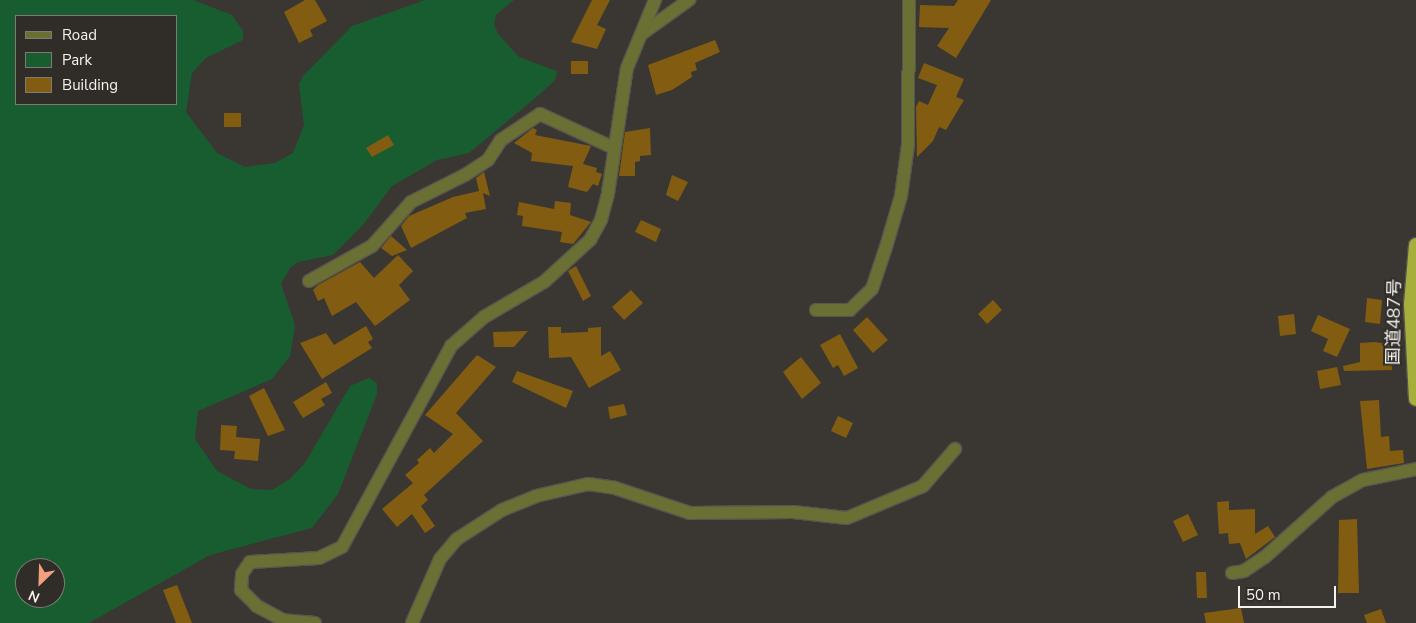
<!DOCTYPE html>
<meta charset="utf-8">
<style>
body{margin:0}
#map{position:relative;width:1416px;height:623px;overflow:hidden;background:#3a3732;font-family:"Nunito Sans","Noto Sans JP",sans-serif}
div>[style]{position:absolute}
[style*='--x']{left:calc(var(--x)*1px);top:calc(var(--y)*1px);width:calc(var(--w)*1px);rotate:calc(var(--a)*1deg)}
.green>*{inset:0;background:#175d2f}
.building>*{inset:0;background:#825c10}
.roads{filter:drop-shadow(1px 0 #585550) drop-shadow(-1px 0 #585550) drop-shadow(0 1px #585550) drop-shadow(0 -1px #585550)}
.minor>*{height:12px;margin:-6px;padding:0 6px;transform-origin:6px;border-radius:6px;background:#6a6f34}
.trunk>*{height:14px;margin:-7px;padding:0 7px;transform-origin:7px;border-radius:7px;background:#a6ae3c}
span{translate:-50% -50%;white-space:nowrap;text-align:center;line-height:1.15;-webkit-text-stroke:4px #302d28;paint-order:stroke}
.street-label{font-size:18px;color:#f4f1ee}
.legend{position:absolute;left:15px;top:15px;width:162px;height:90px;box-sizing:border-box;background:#302d28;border:1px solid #7e7b77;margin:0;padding:6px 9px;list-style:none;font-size:15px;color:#f4f1ee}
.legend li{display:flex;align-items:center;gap:10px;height:25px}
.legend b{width:25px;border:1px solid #7e7b77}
.north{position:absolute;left:15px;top:558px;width:50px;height:50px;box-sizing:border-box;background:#302d28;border:1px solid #7e7b77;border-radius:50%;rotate:204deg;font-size:14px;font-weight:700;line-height:20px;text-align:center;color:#f4f1ee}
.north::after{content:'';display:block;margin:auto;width:18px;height:22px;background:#f2a080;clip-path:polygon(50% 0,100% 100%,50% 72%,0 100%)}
.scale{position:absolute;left:1238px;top:586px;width:98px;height:22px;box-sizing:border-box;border:2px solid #f4f1ee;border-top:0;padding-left:6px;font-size:15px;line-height:18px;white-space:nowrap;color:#f4f1ee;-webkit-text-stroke:4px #302d28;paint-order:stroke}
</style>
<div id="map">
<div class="green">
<div style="clip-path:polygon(evenodd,0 0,193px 0,232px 15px,243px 31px,243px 40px,206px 58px,192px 73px,186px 112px,217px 153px,245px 167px,275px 163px,293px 153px,304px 125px,299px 84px,303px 76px,352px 26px,425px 0,514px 0,496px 15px,494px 24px,498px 34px,519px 57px,557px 71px,555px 80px,540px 94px,469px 153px,437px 160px,392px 186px,363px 225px,333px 255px,298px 262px,290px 268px,281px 284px,295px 325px,290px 356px,272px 379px,198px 411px,195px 439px,217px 471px,251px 489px,272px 490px,290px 479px,305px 463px,350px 386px,369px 378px,377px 383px,377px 394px,338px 494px,312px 528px,210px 555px,89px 623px,0 623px,0 0,16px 16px,176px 16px,176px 104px,16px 104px,16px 16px,0 0,25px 568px,55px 568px,55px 598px,25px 598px,25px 568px)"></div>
</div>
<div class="building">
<div style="clip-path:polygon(305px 0,315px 0,327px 21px,310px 30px,313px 36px,299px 43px,284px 12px)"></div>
<div style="clip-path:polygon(592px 0,610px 0,597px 25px,606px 29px,597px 49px,571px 42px)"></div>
<div style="clip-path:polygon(958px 0,991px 0,956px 58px,937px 46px,949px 28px,919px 27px,920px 5px,954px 6px)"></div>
<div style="clip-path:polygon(715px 40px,720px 52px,695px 63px,697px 70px,691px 72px,692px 77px,672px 90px,656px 95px,648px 65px)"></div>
<div style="clip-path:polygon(571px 61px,588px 61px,588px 74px,571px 74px)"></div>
<div style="clip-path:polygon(924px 63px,964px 79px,956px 97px,964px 100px,946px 130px,939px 127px,933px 141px,917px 157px,916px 107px,919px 101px,928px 105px,937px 85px,918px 78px)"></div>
<div style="clip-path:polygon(224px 113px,241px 113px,241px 127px,224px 127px)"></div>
<div style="clip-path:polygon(533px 128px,537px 130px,535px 135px,591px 146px,583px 164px,597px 168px,596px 172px,602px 174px,598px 186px,593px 184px,587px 192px,568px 187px,573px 166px,531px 161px,532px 153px,514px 143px)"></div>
<div style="clip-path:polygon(650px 128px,651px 155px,640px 156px,640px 161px,635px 162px,635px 176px,619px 176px,625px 132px)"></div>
<div style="clip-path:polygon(388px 135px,394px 145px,372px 157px,366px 148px)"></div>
<div style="clip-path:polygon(484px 172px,490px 196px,483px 193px,486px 209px,465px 213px,467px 218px,411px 248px,401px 226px,409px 216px,453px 197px,479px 191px,476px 178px)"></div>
<div style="clip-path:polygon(672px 175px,688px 182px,678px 201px,666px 195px)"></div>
<div style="clip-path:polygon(555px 201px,571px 203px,570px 215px,591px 222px,573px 244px,560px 242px,562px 232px,522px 226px,523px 216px,517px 215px,519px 202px,554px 209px)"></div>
<div style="clip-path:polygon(641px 220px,661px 229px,656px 242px,635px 232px)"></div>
<div style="clip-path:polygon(391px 236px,407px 250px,392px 256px,381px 248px)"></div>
<div style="clip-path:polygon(398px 255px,413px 271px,399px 285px,410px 300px,375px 326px,356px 302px,332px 316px,324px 298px,318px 301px,313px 290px,318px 285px,360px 262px,374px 278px)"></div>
<div style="clip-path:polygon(576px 266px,591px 296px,583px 301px,568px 271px)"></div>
<div style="clip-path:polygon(631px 290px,643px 303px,624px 320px,612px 307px)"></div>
<div style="clip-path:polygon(1367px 298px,1382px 300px,1380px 324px,1365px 322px)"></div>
<div style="clip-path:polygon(993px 300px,1002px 310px,987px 324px,978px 314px)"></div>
<div style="clip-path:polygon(1294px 314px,1296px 334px,1280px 336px,1278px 316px)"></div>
<div style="clip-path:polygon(1318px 315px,1350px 329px,1337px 357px,1323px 351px,1328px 339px,1311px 331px)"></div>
<div style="clip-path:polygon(867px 317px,888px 340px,873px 353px,853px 330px)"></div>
<div style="clip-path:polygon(366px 326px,373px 339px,368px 342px,372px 348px,322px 379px,300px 343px,326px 333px,334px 345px)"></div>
<div style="clip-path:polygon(548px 327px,561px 327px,561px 333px,588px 332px,588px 328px,601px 327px,601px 356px,610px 351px,621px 370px,589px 388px,571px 357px,549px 358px)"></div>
<div style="clip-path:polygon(528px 331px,514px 347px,494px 347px,493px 332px)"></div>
<div style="clip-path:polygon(840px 334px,858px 368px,844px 376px,838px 365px,833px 368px,820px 345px)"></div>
<div style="clip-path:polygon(1375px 342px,1391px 345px,1392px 370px,1344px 371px,1343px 366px,1360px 362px,1360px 343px)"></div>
<div style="clip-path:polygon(477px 355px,496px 367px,456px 413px,483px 441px,424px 495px,428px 500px,421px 506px,435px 526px,425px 533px,412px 514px,397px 527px,382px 509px,413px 483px,405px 475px,419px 463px,417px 460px,430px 448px,434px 453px,453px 434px,425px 415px)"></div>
<div style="clip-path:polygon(801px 357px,821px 383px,802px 399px,783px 372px)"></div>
<div style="clip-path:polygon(1337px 367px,1341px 385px,1320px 389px,1317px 371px)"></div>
<div style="clip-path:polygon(517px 371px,573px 391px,566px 408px,512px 382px)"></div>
<div style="clip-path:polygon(326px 382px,332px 393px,321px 399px,325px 405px,303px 418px,293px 402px)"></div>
<div style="clip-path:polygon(264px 388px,285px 430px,268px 436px,249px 396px)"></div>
<div style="clip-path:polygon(1379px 400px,1381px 437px,1389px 436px,1390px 451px,1403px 450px,1404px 463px,1367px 469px,1360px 401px)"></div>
<div style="clip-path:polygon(624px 404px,627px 415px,610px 419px,608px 407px)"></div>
<div style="clip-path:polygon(838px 416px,853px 423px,846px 438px,831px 431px)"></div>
<div style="clip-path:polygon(221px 425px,237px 426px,236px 437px,260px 439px,258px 461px,234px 459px,235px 451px,220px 450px)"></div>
<div style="clip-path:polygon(1229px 501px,1229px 510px,1255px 509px,1255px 534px,1268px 526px,1275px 537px,1246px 559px,1240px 543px,1229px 544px,1228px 533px,1219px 534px,1217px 502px)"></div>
<div style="clip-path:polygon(1188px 514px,1198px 535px,1183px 542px,1173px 521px)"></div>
<div style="clip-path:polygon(1357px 519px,1359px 593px,1338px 593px,1339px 520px)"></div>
<div style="clip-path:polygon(1196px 572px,1206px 572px,1207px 598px,1197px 598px)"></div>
<div style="clip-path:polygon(177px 585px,192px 623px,176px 623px,163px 590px)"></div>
<div style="clip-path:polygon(1241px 608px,1244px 623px,1206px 623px,1204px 613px)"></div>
<div style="clip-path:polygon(1381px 609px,1386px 623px,1367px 623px,1364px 615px)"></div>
</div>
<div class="roads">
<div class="minor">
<div style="--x:643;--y:33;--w:57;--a:-35.7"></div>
<div style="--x:309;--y:281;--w:72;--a:-29.1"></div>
<div style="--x:372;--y:246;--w:59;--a:-48.4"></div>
<div style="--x:411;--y:202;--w:60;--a:-26.6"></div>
<div style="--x:465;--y:175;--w:27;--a:-33"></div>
<div style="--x:488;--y:160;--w:24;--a:-57"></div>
<div style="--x:501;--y:140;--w:47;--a:-33.7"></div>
<div style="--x:540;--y:114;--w:81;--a:24.7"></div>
<div style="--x:816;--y:310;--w:34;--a:0"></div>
<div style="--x:850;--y:310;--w:30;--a:-44"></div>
<div style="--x:872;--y:289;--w:44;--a:-71.6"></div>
<div style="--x:886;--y:247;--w:53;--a:-73.6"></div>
<div style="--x:901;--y:196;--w:51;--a:-82.2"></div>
<div style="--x:908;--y:145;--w:145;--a:-89.6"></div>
<div style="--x:1232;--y:573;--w:12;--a:-9"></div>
<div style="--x:1244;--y:571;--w:25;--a:-34"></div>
<div style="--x:1265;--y:557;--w:90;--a:-41.8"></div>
<div style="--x:1332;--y:497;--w:35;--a:-29"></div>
<div style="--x:1363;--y:480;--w:54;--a:-11.7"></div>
<div style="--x:315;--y:623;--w:32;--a:-175"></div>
<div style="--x:283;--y:620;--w:30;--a:-152"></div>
<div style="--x:257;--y:606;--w:23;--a:-135"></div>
<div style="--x:241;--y:590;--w:16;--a:-86"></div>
<div style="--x:242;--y:574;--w:14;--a:-56"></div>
<div style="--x:250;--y:562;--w:69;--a:-3.3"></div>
<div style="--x:319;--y:558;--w:25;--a:-26"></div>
<div style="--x:342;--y:547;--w:229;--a:-61.5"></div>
<div style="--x:451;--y:346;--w:44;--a:-41.3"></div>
<div style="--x:484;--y:317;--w:69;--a:-30.3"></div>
<div style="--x:544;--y:282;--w:62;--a:-42.4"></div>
<div style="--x:590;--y:240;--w:23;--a:-61"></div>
<div style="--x:601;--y:220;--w:28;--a:-75"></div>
<div style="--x:608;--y:193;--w:126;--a:-81.4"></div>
<div style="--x:627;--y:68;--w:74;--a:-67.6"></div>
<div style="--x:412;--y:623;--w:70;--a:-66.4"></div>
<div style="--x:440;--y:559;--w:26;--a:-50"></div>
<div style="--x:457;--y:539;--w:54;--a:-32.8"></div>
<div style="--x:502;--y:510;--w:37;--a:-22"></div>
<div style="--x:536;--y:496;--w:53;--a:-13"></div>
<div style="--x:588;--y:484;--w:27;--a:8"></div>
<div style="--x:615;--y:488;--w:79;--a:18.4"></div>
<div style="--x:690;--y:513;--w:103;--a:-0.6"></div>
<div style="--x:793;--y:512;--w:54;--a:6.3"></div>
<div style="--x:847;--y:518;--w:82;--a:-22.8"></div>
<div style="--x:923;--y:486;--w:49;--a:-49.1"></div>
</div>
<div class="trunk">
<div style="--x:1416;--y:245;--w:59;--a:94.8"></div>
<div style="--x:1411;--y:304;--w:95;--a:87"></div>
</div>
</div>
<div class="street-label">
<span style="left:1394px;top:322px;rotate:-89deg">国道487号</span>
</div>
<ul class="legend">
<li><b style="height:6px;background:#6a6f34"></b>Road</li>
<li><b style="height:14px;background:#175d2f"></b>Park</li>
<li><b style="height:14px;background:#825c10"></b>Building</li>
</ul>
<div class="north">N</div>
<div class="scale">50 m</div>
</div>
